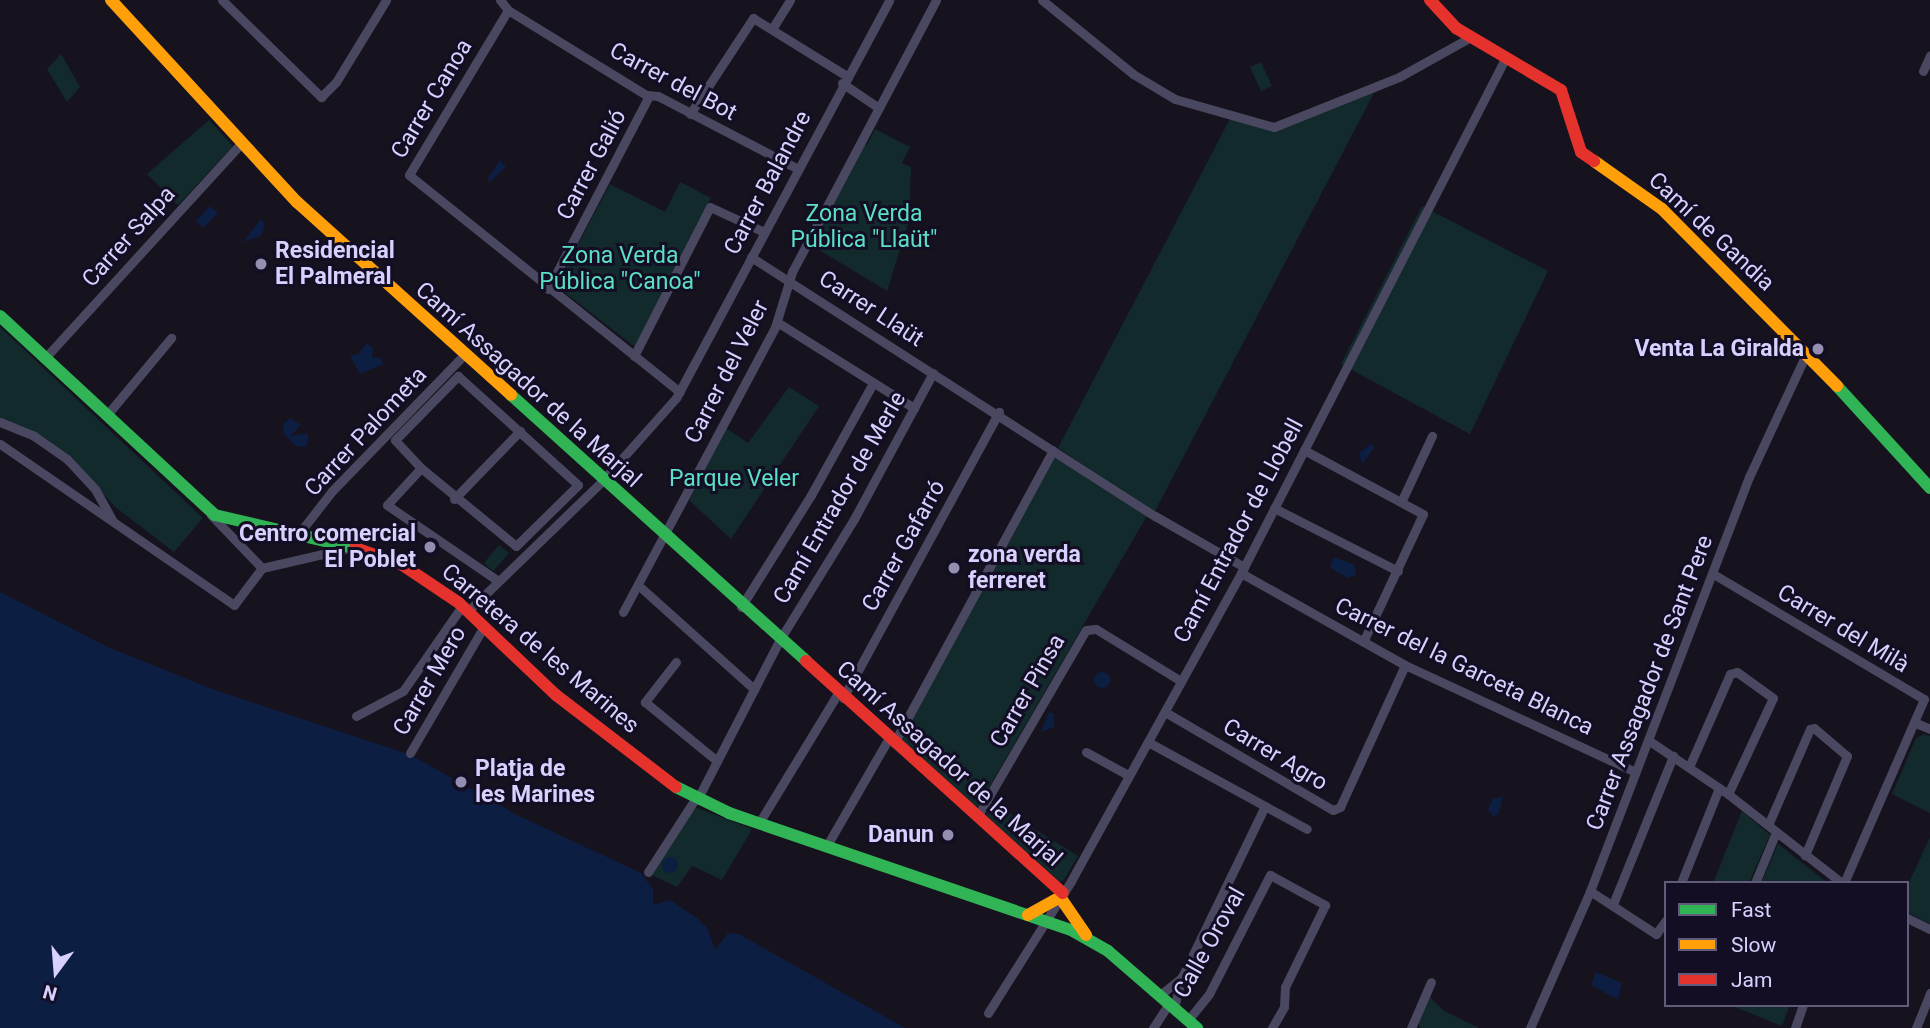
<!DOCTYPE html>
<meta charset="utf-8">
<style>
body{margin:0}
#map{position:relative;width:1930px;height:1028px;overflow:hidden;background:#16131f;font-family:Roboto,sans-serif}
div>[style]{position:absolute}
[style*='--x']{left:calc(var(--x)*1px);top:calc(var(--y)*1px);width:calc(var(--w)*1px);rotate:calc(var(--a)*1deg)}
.green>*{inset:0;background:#122a2c}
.water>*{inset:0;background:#0c1e42}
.round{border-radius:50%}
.street>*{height:9px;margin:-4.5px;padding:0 4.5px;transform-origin:4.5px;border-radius:4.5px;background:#4a4860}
.fast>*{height:12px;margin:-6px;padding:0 6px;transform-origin:6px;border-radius:6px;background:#30b455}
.slow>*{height:12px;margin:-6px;padding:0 6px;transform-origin:6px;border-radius:6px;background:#ff9f0a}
.jam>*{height:12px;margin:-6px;padding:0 6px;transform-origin:6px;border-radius:6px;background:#e5322d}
.dots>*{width:19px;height:19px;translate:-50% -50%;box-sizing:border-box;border:4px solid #130e24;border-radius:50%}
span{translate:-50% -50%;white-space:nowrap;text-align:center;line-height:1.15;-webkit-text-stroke:6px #130e24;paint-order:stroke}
.street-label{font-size:23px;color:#d8d1ff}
.park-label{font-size:23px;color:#5ce0c4}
.poi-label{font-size:23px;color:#d8d1ff;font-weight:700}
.left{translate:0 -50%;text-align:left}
.right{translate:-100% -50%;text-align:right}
.legend{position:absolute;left:1664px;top:881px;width:245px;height:126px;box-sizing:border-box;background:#130e24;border:2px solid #625c7c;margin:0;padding:9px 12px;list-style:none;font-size:21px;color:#d8d1ff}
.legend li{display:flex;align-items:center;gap:14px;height:35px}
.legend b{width:35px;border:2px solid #625c7c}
.north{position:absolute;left:21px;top:937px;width:70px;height:70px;-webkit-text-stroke:5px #130e24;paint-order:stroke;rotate:196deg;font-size:19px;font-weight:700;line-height:28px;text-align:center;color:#d8d1ff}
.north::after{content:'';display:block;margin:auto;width:24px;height:32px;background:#d8d1ff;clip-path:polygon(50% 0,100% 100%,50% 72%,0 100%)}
</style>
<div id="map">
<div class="green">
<div style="clip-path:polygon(61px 54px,80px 87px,67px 102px,47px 69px)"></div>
<div style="clip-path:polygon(1261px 62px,1272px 86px,1261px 91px,1250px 67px)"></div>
<div style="clip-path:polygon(1375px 91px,1154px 513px,1058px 448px,1232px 115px,1261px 128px,1279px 130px)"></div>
<div style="clip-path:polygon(209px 120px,233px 146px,178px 205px,147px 174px)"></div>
<div style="clip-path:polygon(875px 129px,910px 147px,902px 163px,911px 167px,909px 221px,887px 291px,811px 245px,862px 143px,867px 145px)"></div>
<div style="clip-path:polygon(680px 182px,711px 198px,635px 347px,559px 288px,558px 282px,610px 184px,665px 212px)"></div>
<div style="clip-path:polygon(1422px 206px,1548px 271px,1470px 434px,1341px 364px)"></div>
<div style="clip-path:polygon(0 327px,203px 518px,174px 552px,114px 506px,71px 457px,45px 438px,0 418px)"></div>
<div style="clip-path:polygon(789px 387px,819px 406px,731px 539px,689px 500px,726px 428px,748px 443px)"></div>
<div style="clip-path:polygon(1055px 454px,1148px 514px,977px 808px,901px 740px)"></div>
<div style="clip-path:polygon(499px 545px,509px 553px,493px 571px,484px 563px)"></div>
<div style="clip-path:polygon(1924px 734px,1930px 736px,1930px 813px,1892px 794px,1916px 738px)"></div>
<div style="clip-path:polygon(991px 802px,1078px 856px,1064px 880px,1060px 882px,986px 816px)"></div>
<div style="clip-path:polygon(697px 808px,752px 829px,722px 880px,692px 866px,677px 887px,650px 874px,689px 811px)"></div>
<div style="clip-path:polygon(1742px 811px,1770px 835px,1749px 883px,1713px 883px)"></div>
<div style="clip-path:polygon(1930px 837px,1930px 924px,1907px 912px,1907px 887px)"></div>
<div style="clip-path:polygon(1778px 844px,1828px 883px,1761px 883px)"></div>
<div style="clip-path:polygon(1429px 996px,1444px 1011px,1479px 1028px,1420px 1028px,1418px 1022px)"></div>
<div style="clip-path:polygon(1730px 1005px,1790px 1005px,1782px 1026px)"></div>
</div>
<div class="water">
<div style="clip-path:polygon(500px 160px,506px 167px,489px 183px,488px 178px)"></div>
<div style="clip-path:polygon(210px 206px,218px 213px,203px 228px,196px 221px)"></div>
<div style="clip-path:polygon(261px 219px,265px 225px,261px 236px,243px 242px)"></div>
<div style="clip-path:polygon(367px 343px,373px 348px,372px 357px,381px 358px,383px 364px,360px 374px,350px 356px,358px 354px)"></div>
<div style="clip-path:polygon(290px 418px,301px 425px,290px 436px,308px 433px,307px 447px,296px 446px,284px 434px,283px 424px)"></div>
<div style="clip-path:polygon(1372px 443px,1374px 448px,1362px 464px,1359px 453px)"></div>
<div style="clip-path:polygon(1334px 557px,1355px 565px,1356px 575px,1348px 578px,1334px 570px,1330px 566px)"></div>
<div style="clip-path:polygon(0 592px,108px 647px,212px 689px,411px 755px,517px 815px,641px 873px,653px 889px,653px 905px,670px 900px,697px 918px,708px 929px,715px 950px,728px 933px,739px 934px,905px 1028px,0 1028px)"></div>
<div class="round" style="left:1094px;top:672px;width:16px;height:16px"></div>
<div style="clip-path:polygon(1049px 712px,1054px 714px,1054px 727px,1041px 732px)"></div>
<div style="clip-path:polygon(1503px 796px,1499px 813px,1493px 817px,1488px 809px,1493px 799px)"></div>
<div class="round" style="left:662px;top:857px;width:16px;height:16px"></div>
<div style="clip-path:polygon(1596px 972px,1622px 983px,1618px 1000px,1591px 985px)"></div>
</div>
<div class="street">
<div style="--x:222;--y:0;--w:139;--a:44.4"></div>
<div style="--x:321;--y:97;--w:21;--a:-45"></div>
<div style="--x:336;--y:82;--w:96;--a:-58.6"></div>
<div style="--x:500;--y:0;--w:13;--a:51"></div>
<div style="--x:508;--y:10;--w:162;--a:31.6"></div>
<div style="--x:646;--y:95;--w:12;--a:5"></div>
<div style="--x:658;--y:96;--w:158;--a:27.5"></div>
<div style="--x:1042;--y:0;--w:117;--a:39.1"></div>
<div style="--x:1133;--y:74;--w:49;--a:30.8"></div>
<div style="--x:1175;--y:99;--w:103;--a:15.8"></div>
<div style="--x:1274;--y:127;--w:135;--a:-21.8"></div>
<div style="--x:1399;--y:77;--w:82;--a:-29.1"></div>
<div style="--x:508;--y:10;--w:192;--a:121"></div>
<div style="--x:409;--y:175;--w:347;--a:38.7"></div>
<div style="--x:772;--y:29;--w:34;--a:-58"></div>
<div style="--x:1923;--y:71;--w:17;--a:-66"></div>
<div style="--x:842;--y:83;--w:41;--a:34.1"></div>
<div style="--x:690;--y:114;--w:115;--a:-56.7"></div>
<div style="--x:753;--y:18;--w:110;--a:31.7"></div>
<div style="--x:751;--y:257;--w:480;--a:32.7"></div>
<div style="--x:1155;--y:516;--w:103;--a:29.8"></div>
<div style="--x:548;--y:289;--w:218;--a:-62.4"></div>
<div style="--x:777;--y:322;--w:162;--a:32.1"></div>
<div style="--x:634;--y:356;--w:167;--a:-63"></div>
<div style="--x:710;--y:207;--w:60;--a:24.8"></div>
<div style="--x:45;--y:358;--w:291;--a:-47.6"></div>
<div style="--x:106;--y:416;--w:102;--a:-50.2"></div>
<div style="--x:0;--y:422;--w:37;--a:22"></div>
<div style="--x:34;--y:436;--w:40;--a:34.9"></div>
<div style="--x:67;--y:459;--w:41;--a:47"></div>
<div style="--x:95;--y:489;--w:35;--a:61"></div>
<div style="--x:0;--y:444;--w:284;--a:34.5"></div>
<div style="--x:234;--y:605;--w:46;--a:-52.9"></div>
<div style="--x:1304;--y:450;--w:135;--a:28.3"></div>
<div style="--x:1423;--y:514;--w:141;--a:115.1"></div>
<div style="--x:421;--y:468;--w:38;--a:-133"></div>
<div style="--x:395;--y:440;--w:90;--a:-45.5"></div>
<div style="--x:458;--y:376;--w:162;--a:42.2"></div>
<div style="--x:578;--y:485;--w:87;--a:135.5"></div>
<div style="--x:516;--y:546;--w:123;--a:-140.6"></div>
<div style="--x:421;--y:468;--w:50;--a:132.6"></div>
<div style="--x:387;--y:505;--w:133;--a:34.3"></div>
<div style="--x:454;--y:499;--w:95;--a:-45.9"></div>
<div style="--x:1402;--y:500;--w:71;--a:-64.9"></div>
<div style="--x:1274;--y:508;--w:139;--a:26.9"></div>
<div style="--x:211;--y:515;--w:74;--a:46.1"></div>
<div style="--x:262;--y:568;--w:93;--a:-13"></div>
<div style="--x:297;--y:536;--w:57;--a:-52.1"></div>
<div style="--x:332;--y:491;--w:190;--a:-45.9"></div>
<div style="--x:1241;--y:573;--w:188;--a:29.3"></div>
<div style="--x:1405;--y:665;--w:254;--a:24.9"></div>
<div style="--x:1715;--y:575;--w:243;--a:30.7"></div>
<div style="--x:1924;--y:699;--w:201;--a:113.5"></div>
<div style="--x:638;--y:585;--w:156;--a:41.9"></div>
<div style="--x:741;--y:607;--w:132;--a:-58"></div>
<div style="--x:811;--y:495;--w:128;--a:-61"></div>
<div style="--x:467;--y:612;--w:188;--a:-44.1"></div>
<div style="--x:602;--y:481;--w:111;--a:-48.3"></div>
<div style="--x:676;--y:398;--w:451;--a:-61.8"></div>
<div style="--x:623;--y:612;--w:323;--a:-61.9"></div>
<div style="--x:775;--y:327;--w:58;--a:-72.8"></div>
<div style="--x:792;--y:272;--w:308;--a:-62.1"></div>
<div style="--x:676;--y:662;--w:51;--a:127.8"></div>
<div style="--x:645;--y:702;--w:93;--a:39.3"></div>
<div style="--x:843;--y:698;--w:326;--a:-61.4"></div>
<div style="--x:1165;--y:712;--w:194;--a:30.3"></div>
<div style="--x:1333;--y:810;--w:8;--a:-23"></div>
<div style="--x:1340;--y:807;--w:156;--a:-65.4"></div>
<div style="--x:356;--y:716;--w:53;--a:-28"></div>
<div style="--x:403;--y:691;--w:103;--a:-55.2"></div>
<div style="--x:1916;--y:723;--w:15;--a:23"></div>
<div style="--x:1648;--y:740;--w:97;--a:34"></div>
<div style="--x:1728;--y:794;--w:145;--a:38"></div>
<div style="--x:1148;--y:742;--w:181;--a:28.7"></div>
<div style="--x:894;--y:743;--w:333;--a:-61.5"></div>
<div style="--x:1086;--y:752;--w:48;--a:28.7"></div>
<div style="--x:410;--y:753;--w:145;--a:-59.7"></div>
<div style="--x:1689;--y:767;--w:102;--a:-66.2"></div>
<div style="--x:1730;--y:674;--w:7;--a:-16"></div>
<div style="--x:1737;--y:672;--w:44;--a:35.8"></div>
<div style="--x:1773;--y:698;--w:106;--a:115.1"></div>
<div style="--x:697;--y:800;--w:179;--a:-62.7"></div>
<div style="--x:779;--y:641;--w:143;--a:-58.4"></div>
<div style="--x:854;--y:519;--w:166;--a:-61.6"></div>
<div style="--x:977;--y:817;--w:216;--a:-59.8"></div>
<div style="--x:1086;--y:630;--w:10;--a:-6"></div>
<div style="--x:1096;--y:629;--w:100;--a:31.5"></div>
<div style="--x:759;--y:823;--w:152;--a:-58.7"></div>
<div style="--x:1768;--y:825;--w:105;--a:-66.4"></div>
<div style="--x:1810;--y:729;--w:4;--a:-14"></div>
<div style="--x:1814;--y:728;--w:43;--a:40.3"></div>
<div style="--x:1847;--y:756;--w:108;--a:113"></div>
<div style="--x:826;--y:847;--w:126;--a:-60"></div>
<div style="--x:648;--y:872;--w:87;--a:-57.2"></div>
<div style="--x:1681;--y:883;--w:102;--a:-68.2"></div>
<div style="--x:1755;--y:883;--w:55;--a:-67.6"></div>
<div style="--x:1590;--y:891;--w:79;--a:33.1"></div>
<div style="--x:1656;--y:934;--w:17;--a:-54"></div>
<div style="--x:1613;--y:904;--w:160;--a:-67.9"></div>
<div style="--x:1907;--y:918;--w:25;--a:26"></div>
<div style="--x:1160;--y:995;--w:28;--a:-39"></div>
<div style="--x:1174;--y:1008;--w:32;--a:-76"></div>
<div style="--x:1182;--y:977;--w:190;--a:-64.1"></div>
<div style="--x:988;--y:1013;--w:156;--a:-57.8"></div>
<div style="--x:1071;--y:881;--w:352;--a:-61.1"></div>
<div style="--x:1241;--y:573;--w:580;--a:-62.82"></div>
<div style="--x:1188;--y:1020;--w:33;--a:-51"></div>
<div style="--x:1209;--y:994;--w:134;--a:-62.9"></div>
<div style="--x:1270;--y:875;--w:63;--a:28.6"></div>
<div style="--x:1325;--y:905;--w:91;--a:116"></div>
<div style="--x:1285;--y:987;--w:20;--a:93"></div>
<div style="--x:1284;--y:1007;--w:24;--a:120"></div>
<div style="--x:1153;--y:1028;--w:30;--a:-57"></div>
<div style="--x:1411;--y:1028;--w:50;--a:-66.5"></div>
<div style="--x:1530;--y:1028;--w:150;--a:-66.3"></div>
<div style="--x:1590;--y:891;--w:443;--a:-69"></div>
<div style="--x:1749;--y:477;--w:138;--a:-65.1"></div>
<div style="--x:1795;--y:1028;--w:24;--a:-71"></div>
<div style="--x:1916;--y:1028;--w:38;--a:-68"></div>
</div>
<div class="fast">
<div style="--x:0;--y:316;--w:293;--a:42.8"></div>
<div style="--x:215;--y:515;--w:144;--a:13.3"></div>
<div style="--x:1837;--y:386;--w:138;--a:47.6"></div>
<div style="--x:511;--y:395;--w:397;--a:42"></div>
<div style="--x:676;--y:787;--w:59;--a:26.1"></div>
<div style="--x:729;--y:813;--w:364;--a:18.9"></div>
<div style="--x:1073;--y:931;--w:40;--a:29.7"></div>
<div style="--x:1108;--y:951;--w:118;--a:40.9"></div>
</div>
<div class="slow">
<div style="--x:111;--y:0;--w:275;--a:47.4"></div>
<div style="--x:297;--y:202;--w:288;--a:42"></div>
<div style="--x:1594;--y:161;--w:83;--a:35.2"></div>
<div style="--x:1662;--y:209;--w:249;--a:45.3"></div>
<div style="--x:1028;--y:915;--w:37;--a:-29"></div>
<div style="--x:1060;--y:897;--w:46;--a:55.6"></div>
</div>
<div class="jam">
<div style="--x:1430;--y:0;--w:38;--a:47"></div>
<div style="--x:1456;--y:28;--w:122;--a:30.6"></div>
<div style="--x:1561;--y:90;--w:65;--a:72.1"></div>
<div style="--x:1581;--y:152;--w:16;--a:35"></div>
<div style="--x:355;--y:548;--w:49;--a:19.2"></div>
<div style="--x:401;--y:564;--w:70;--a:33.9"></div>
<div style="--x:459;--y:603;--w:134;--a:43.5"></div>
<div style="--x:556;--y:695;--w:151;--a:37.5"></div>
<div style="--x:806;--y:661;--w:346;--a:42.1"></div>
</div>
<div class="dots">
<div style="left:261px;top:264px;background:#948eb1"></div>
<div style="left:1818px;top:349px;background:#948eb1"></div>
<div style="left:430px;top:547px;background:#948eb1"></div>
<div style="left:954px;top:568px;background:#948eb1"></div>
<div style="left:461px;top:782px;background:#948eb1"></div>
<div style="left:948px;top:835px;background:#948eb1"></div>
</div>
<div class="street-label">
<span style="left:673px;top:82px;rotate:28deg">Carrer del Bot</span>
<span style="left:432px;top:99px;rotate:-59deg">Carrer Canoa</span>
<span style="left:592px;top:165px;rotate:-62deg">Carrer Galió</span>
<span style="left:768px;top:183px;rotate:-62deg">Carrer Balandre</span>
<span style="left:1711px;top:232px;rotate:43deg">Camí de Gandia</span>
<span style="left:129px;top:237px;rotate:-48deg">Carrer Salpa</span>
<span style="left:871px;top:309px;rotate:33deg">Carrer Llaüt</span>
<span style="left:727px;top:372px;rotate:-63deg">Carrer del Veler</span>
<span style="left:528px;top:385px;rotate:42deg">Camí Assagador de la Marjal</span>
<span style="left:366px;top:432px;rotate:-47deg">Carrer Palometa</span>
<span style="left:840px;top:498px;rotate:-60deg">Camí Entrador de Merle</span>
<span style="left:1239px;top:531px;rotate:-62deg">Camí Entrador de Llobell</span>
<span style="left:904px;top:546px;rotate:-61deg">Carrer Gafarró</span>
<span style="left:1843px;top:629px;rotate:31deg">Carrer del Milà</span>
<span style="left:540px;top:649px;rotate:40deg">Carretera de les Marines</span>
<span style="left:1464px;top:667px;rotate:26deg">Carrer del la Garceta Blanca</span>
<span style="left:430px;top:681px;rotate:-60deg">Carrer Mero</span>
<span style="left:1650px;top:683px;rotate:-69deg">Carrer Assagador de Sant Pere</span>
<span style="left:1028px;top:691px;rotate:-60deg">Carrer Pinsa</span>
<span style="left:1275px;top:755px;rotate:31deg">Carrer Agro</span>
<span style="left:949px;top:764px;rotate:42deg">Camí Assagador de la Marjal</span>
<span style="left:1210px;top:943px;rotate:-61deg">Calle Oroval</span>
</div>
<div class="park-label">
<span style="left:864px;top:227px">Zona Verda<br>Pública "Llaüt"</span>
<span style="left:620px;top:269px">Zona Verda<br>Pública "Canoa"</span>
<span style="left:734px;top:479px">Parque Veler</span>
</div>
<div class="poi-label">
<span class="left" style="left:275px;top:264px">Residencial<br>El Palmeral</span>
<span class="right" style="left:1804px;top:349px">Venta La Giralda</span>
<span class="right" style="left:416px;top:547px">Centro comercial<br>El Poblet</span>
<span class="left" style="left:968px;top:568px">zona verda<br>ferreret</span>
<span class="left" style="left:475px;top:782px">Platja de<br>les Marines</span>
<span class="right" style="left:934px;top:835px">Danun</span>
</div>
<ul class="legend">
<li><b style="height:9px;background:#30b455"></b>Fast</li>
<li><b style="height:9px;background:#ff9f0a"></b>Slow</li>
<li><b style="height:9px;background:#e5322d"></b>Jam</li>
</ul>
<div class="north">N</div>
</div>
